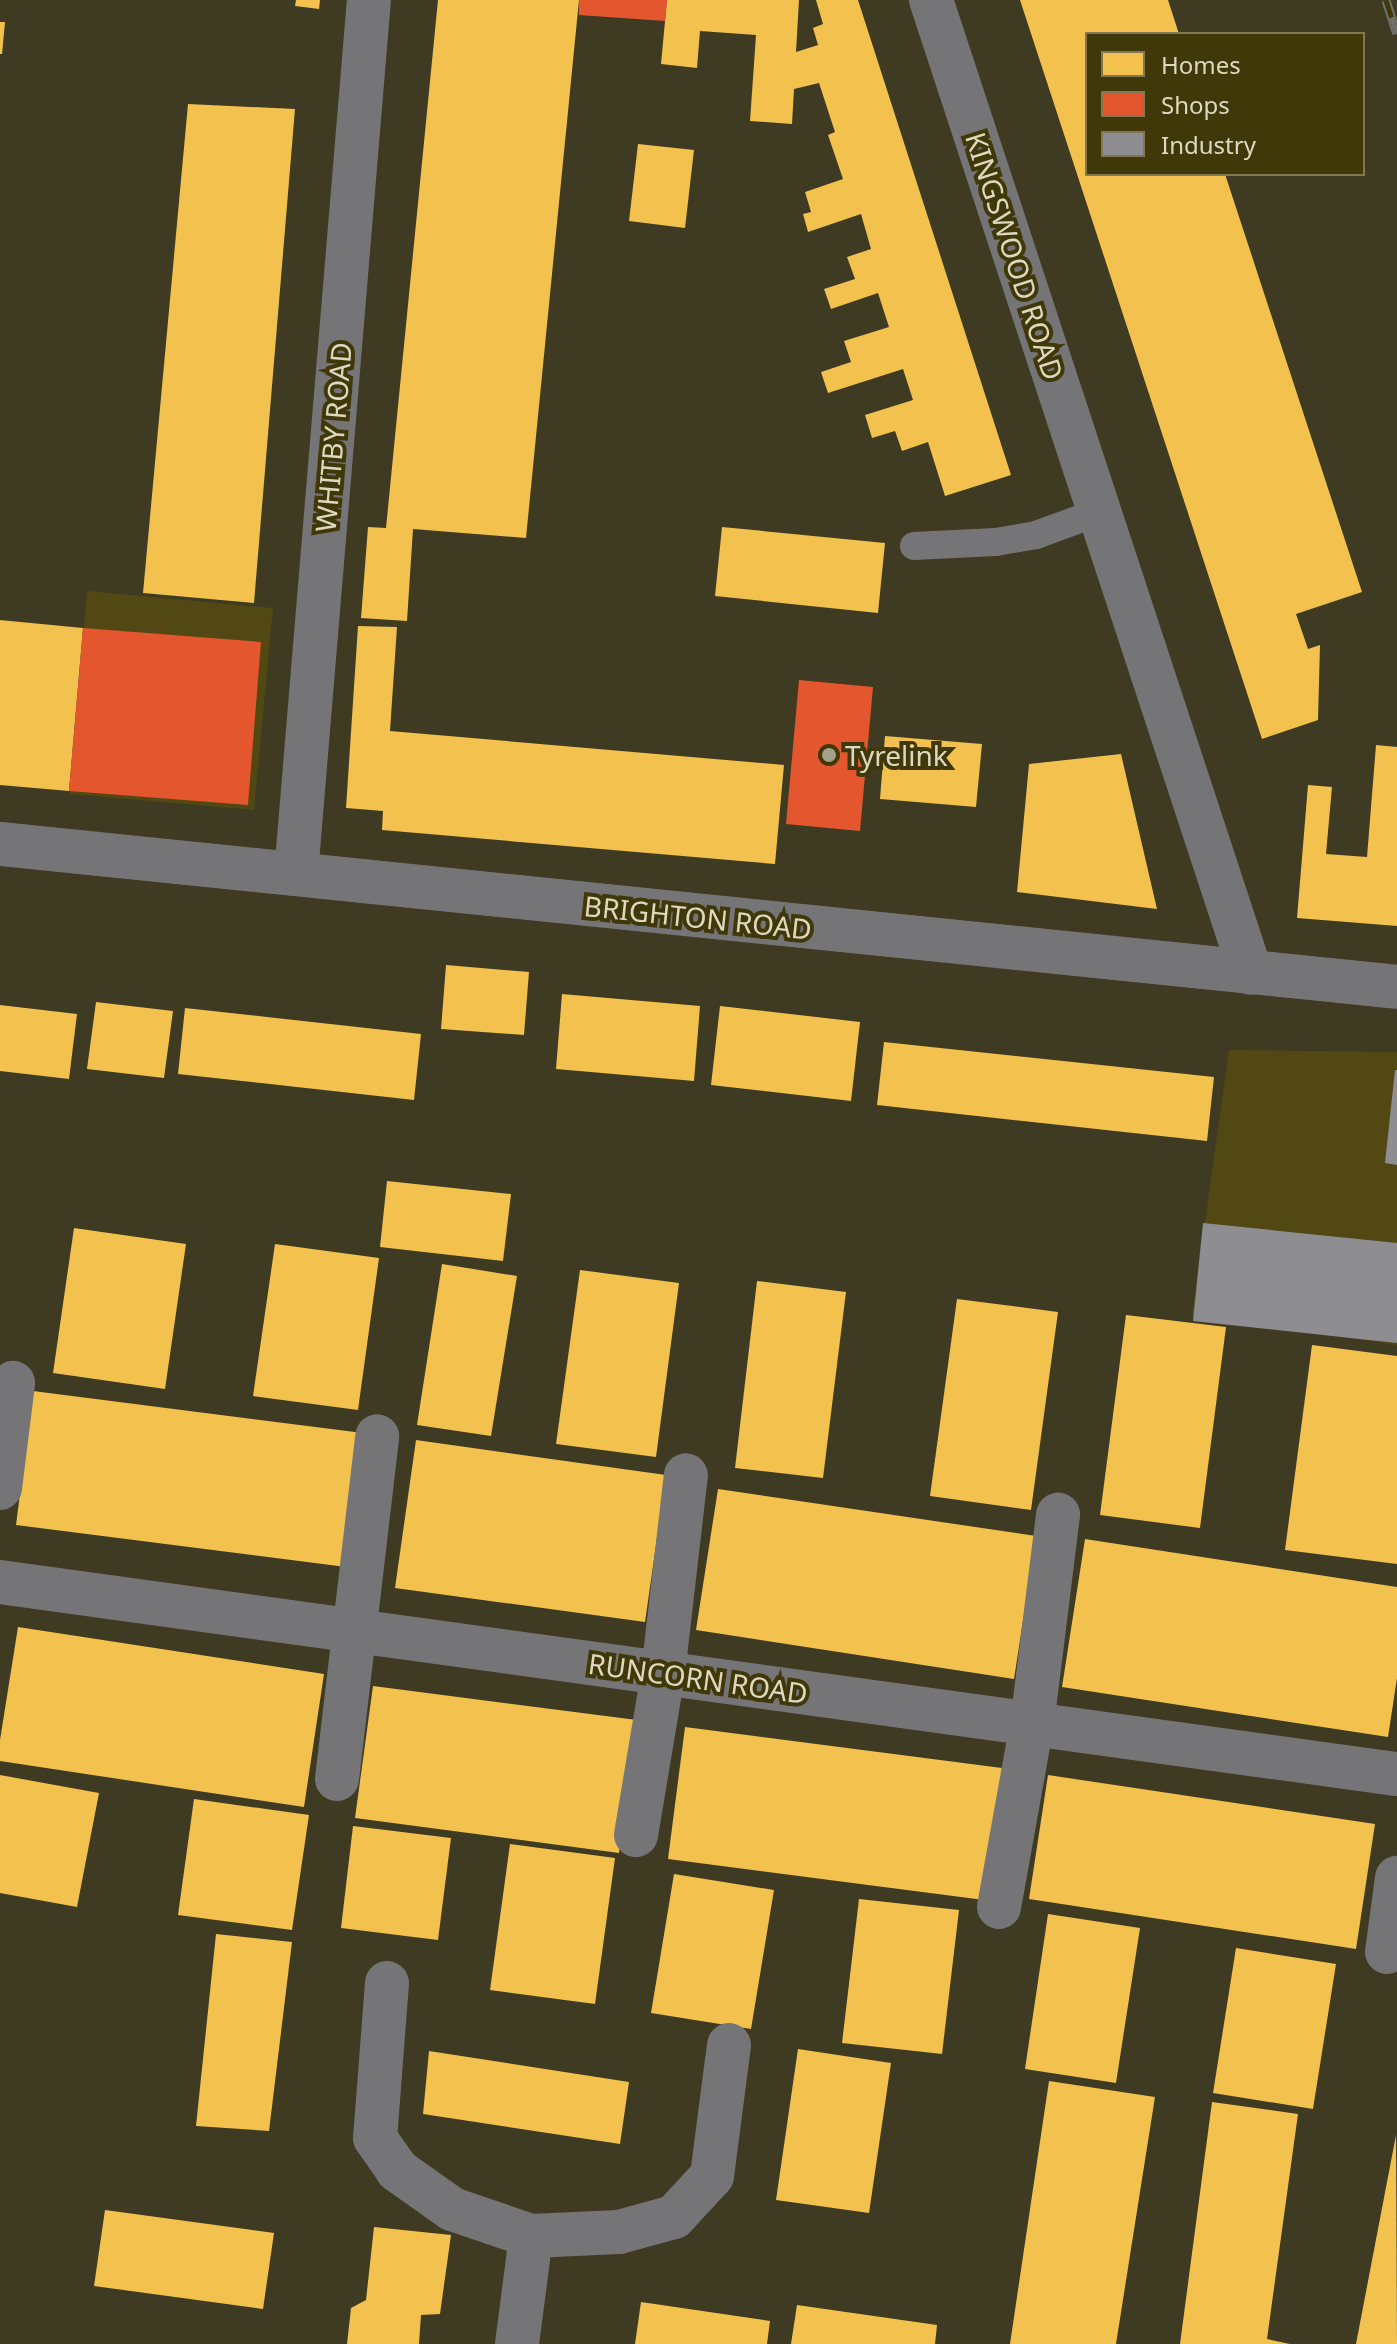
<!DOCTYPE html>
<style>
body{margin:0}
#map{position:relative;width:1397px;height:2344px;overflow:hidden;background:#3f3a22;font-family:"Noto Sans",sans-serif}
div>[style]{position:absolute}
[style*='--x']{left:calc(var(--x)*1px);top:calc(var(--y)*1px);width:calc(var(--w)*1px);rotate:calc(var(--a)*1deg)}
.built>*{inset:0;background:#514814}
.homes>*{inset:0;background:#f2c14e}
.shops>*{inset:0;background:#e4572e}
.industry>*{inset:0;background:#8d8d92}
.service>*{height:28px;margin:-14px;padding:0 14px;transform-origin:14px;border-radius:14px;background:#757577}
.minor>*{height:44px;margin:-22px;padding:0 22px;transform-origin:22px;border-radius:22px;background:#757577}
.tertiary>*{height:44px;margin:-22px;padding:0 22px;transform-origin:22px;border-radius:22px;background:#757577}
.rail>*{height:9px;margin-top:-4.5px;transform-origin:0;background:repeating-linear-gradient(90deg,#413809 0 18px,#717069 0 36px);box-sizing:border-box;border-block:2px solid #717069}
.dots>*{width:22px;height:22px;translate:-50% -50%;box-sizing:border-box;border:4px solid #413809;border-radius:50%}
span{translate:-50% -50%;white-space:nowrap;text-align:center;line-height:1.15;-webkit-text-stroke:8px #413809;paint-order:stroke}
.street-label{font-size:28px;color:#ddd8c0}
.poi-label{font-size:28px;color:#ddd8c0}
.left{translate:0 -50%;text-align:left}
.legend{position:absolute;left:1085px;top:32px;width:280px;height:144px;box-sizing:border-box;background:#413809;border:2px solid #7f7852;margin:0;padding:10px 14px;list-style:none;font-size:24px;color:#ddd8c0}
.legend li{display:flex;align-items:center;gap:16px;height:40px}
.legend b{width:40px;border:2px solid #7f7852}
</style>
<div id="map">
<div class="built">
<div style="clip-path:polygon(87px 591px,273px 608px,254px 810px,70px 794px)"></div>
<div style="clip-path:polygon(1229px 1050px,1397px 1052px,1397px 1345px,1192px 1315px)"></div>
</div>
<div class="homes">
<div style="clip-path:polygon(296px 0,320px 0,319px 9px,295px 6px)"></div>
<div style="clip-path:polygon(438px 0,579px 0,526px 538px,413px 529px,407px 621px,361px 618px,368px 527px,386px 528px)"></div>
<div style="clip-path:polygon(667px 0,799px 0,796px 52px,818px 45px,813px 28px,823px 24px,816px 0,858px 0,1011px 475px,945px 496px,928px 442px,902px 451px,895px 431px,872px 438px,865px 415px,913px 400px,903px 369px,828px 393px,821px 372px,851px 362px,844px 341px,889px 327px,878px 293px,831px 309px,824px 289px,855px 279px,847px 257px,871px 249px,861px 214px,808px 232px,803px 214px,811px 212px,805px 192px,843px 179px,828px 135px,835px 132px,819px 83px,794px 89px,792px 124px,750px 121px,756px 35px,700px 31px,697px 68px,661px 64px)"></div>
<div style="clip-path:polygon(1020px 0,1168px 0,1179px 34px,1087px 34px,1087px 174px,1225px 174px,1362px 592px,1296px 614px,1308px 649px,1320px 645px,1318px 720px,1262px 739px)"></div>
<div style="clip-path:polygon(0 22px,5px 22px,2px 54px,0 54px)"></div>
<div style="clip-path:polygon(188px 104px,295px 109px,254px 603px,143px 593px)"></div>
<div style="clip-path:polygon(638px 144px,694px 150px,685px 228px,629px 221px)"></div>
<div style="clip-path:polygon(722px 527px,885px 543px,878px 613px,715px 596px)"></div>
<div style="clip-path:polygon(0 620px,83px 628px,69px 791px,0 785px)"></div>
<div style="clip-path:polygon(358px 626px,397px 627px,390px 731px,784px 765px,775px 864px,382px 830px,383px 811px,346px 808px)"></div>
<div style="clip-path:polygon(885px 736px,982px 744px,976px 807px,880px 799px)"></div>
<div style="clip-path:polygon(1376px 745px,1397px 747px,1397px 926px,1297px 918px,1308px 785px,1332px 787px,1326px 854px,1367px 857px)"></div>
<div style="clip-path:polygon(1121px 754px,1157px 909px,1017px 892px,1029px 764px)"></div>
<div style="clip-path:polygon(446px 965px,529px 972px,524px 1035px,441px 1029px)"></div>
<div style="clip-path:polygon(562px 994px,700px 1006px,694px 1081px,556px 1069px)"></div>
<div style="clip-path:polygon(96px 1002px,173px 1011px,164px 1078px,87px 1069px)"></div>
<div style="clip-path:polygon(0 1005px,77px 1014px,69px 1079px,0 1071px)"></div>
<div style="clip-path:polygon(720px 1006px,860px 1022px,851px 1101px,711px 1085px)"></div>
<div style="clip-path:polygon(185px 1008px,421px 1034px,414px 1100px,178px 1074px)"></div>
<div style="clip-path:polygon(884px 1042px,1214px 1077px,1207px 1141px,877px 1105px)"></div>
<div style="clip-path:polygon(387px 1181px,511px 1194px,503px 1261px,380px 1247px)"></div>
<div style="clip-path:polygon(74px 1228px,186px 1244px,165px 1389px,53px 1373px)"></div>
<div style="clip-path:polygon(275px 1244px,379px 1258px,358px 1410px,253px 1396px)"></div>
<div style="clip-path:polygon(442px 1264px,517px 1276px,491px 1436px,417px 1425px)"></div>
<div style="clip-path:polygon(580px 1270px,679px 1283px,656px 1457px,556px 1444px)"></div>
<div style="clip-path:polygon(757px 1281px,846px 1292px,823px 1478px,735px 1468px)"></div>
<div style="clip-path:polygon(957px 1299px,1058px 1312px,1031px 1510px,930px 1496px)"></div>
<div style="clip-path:polygon(1126px 1315px,1226px 1327px,1200px 1528px,1100px 1515px)"></div>
<div style="clip-path:polygon(1312px 1345px,1397px 1356px,1397px 1564px,1285px 1550px)"></div>
<div style="clip-path:polygon(33px 1391px,363px 1433px,346px 1567px,16px 1525px)"></div>
<div style="clip-path:polygon(416px 1440px,666px 1475px,645px 1622px,395px 1588px)"></div>
<div style="clip-path:polygon(718px 1489px,1036px 1536px,1014px 1679px,696px 1630px)"></div>
<div style="clip-path:polygon(1085px 1539px,1397px 1587px,1397px 1678px,1388px 1737px,1062px 1687px)"></div>
<div style="clip-path:polygon(18px 1627px,324px 1674px,304px 1807px,0 1761px,0 1740px)"></div>
<div style="clip-path:polygon(373px 1686px,637px 1720px,619px 1853px,355px 1818px)"></div>
<div style="clip-path:polygon(685px 1727px,1002px 1768px,984px 1900px,668px 1859px)"></div>
<div style="clip-path:polygon(0 1775px,99px 1793px,77px 1907px,0 1893px)"></div>
<div style="clip-path:polygon(1048px 1775px,1375px 1824px,1356px 1949px,1029px 1899px)"></div>
<div style="clip-path:polygon(194px 1799px,309px 1815px,292px 1930px,178px 1915px)"></div>
<div style="clip-path:polygon(353px 1826px,451px 1838px,438px 1940px,341px 1928px)"></div>
<div style="clip-path:polygon(510px 1844px,615px 1858px,595px 2004px,490px 1990px)"></div>
<div style="clip-path:polygon(674px 1874px,774px 1890px,751px 2029px,651px 2013px)"></div>
<div style="clip-path:polygon(859px 1899px,959px 1910px,942px 2054px,842px 2043px)"></div>
<div style="clip-path:polygon(1048px 1914px,1140px 1928px,1116px 2083px,1025px 2069px)"></div>
<div style="clip-path:polygon(216px 1934px,292px 1942px,269px 2131px,196px 2126px)"></div>
<div style="clip-path:polygon(1236px 1948px,1336px 1964px,1313px 2109px,1213px 2093px)"></div>
<div style="clip-path:polygon(798px 2049px,891px 2063px,869px 2213px,776px 2200px)"></div>
<div style="clip-path:polygon(429px 2051px,629px 2082px,620px 2144px,423px 2114px)"></div>
<div style="clip-path:polygon(1049px 2081px,1155px 2097px,1116px 2344px,1010px 2344px)"></div>
<div style="clip-path:polygon(1212px 2102px,1298px 2114px,1267px 2339px,1290px 2344px,1180px 2344px)"></div>
<div style="clip-path:polygon(1396px 2135px,1397px 2344px,1356px 2344px)"></div>
<div style="clip-path:polygon(105px 2210px,274px 2233px,263px 2309px,94px 2286px)"></div>
<div style="clip-path:polygon(374px 2227px,451px 2235px,440px 2314px,421px 2315px,419px 2344px,347px 2344px,351px 2308px,366px 2300px)"></div>
<div style="clip-path:polygon(641px 2302px,770px 2321px,767px 2344px,635px 2344px)"></div>
<div style="clip-path:polygon(797px 2305px,937px 2325px,935px 2344px,791px 2344px)"></div>
</div>
<div class="shops">
<div style="clip-path:polygon(579px 0,667px 0,665px 21px,579px 15px)"></div>
<div style="clip-path:polygon(83px 628px,261px 642px,248px 805px,69px 791px)"></div>
<div style="clip-path:polygon(799px 680px,873px 687px,860px 831px,786px 824px)"></div>
</div>
<div class="industry">
<div style="clip-path:polygon(1395px 1070px,1397px 1070px,1397px 1165px,1385px 1163px)"></div>
<div style="clip-path:polygon(1203px 1223px,1397px 1243px,1397px 1343px,1193px 1321px)"></div>
</div>
<div class="service">
<div style="--x:914;--y:546;--w:82;--a:-2.8"></div>
<div style="--x:996;--y:542;--w:41;--a:-9.9"></div>
<div style="--x:1036;--y:535;--w:67;--a:-20.1"></div>
</div>
<div class="minor">
<div style="--x:931;--y:0;--w:1024;--a:71.8"></div>
<div style="--x:296;--y:874;--w:877;--a:-85.23"></div>
<div style="--x:0;--y:1488;--w:106;--a:-82.9"></div>
<div style="--x:0;--y:1582;--w:1410;--a:7.83"></div>
<div style="--x:337;--y:1779;--w:345;--a:-83.3"></div>
<div style="--x:636;--y:1835;--w:164;--a:-80.5"></div>
<div style="--x:663;--y:1673;--w:199;--a:-83.4"></div>
<div style="--x:999;--y:1907;--w:186;--a:-79.8"></div>
<div style="--x:1032;--y:1724;--w:211;--a:-82.9"></div>
<div style="--x:1387;--y:1952;--w:75;--a:-82.3"></div>
<div style="--x:387;--y:1983;--w:155;--a:94.4"></div>
<div style="--x:375;--y:2138;--w:39;--a:55"></div>
<div style="--x:397;--y:2170;--w:67;--a:35.3"></div>
<div style="--x:452;--y:2209;--w:83;--a:18.9"></div>
<div style="--x:531;--y:2236;--w:88;--a:-2.6"></div>
<div style="--x:619;--y:2232;--w:57;--a:-15.3"></div>
<div style="--x:674;--y:2217;--w:56;--a:-47.2"></div>
<div style="--x:712;--y:2176;--w:132;--a:-82.6"></div>
<div style="--x:517;--y:2344;--w:109;--a:-82.6"></div>
</div>
<div class="tertiary">
<div style="--x:0;--y:844;--w:1404;--a:5.84"></div>
</div>
<div class="rail">
<div style="--x:1386;--y:0;--w:35;--a:72"></div>
</div>
<div class="dots">
<div style="left:829px;top:755px;background:#a6a189"></div>
</div>
<div class="street-label">
<span style="left:1015px;top:256px;rotate:72deg">KINGSWOOD ROAD</span>
<span style="left:333px;top:437px;rotate:-85deg">WHITBY ROAD</span>
<span style="left:698px;top:917px;rotate:6deg">BRIGHTON ROAD</span>
<span style="left:698px;top:1678px;rotate:8deg">RUNCORN ROAD</span>
</div>
<div class="poi-label">
<span class="left" style="left:845px;top:755px">Tyrelink</span>
</div>
<ul class="legend">
<li><b style="height:22px;background:#f2c14e"></b>Homes</li>
<li><b style="height:22px;background:#e4572e"></b>Shops</li>
<li><b style="height:22px;background:#8d8d92"></b>Industry</li>
</ul>
</div>
